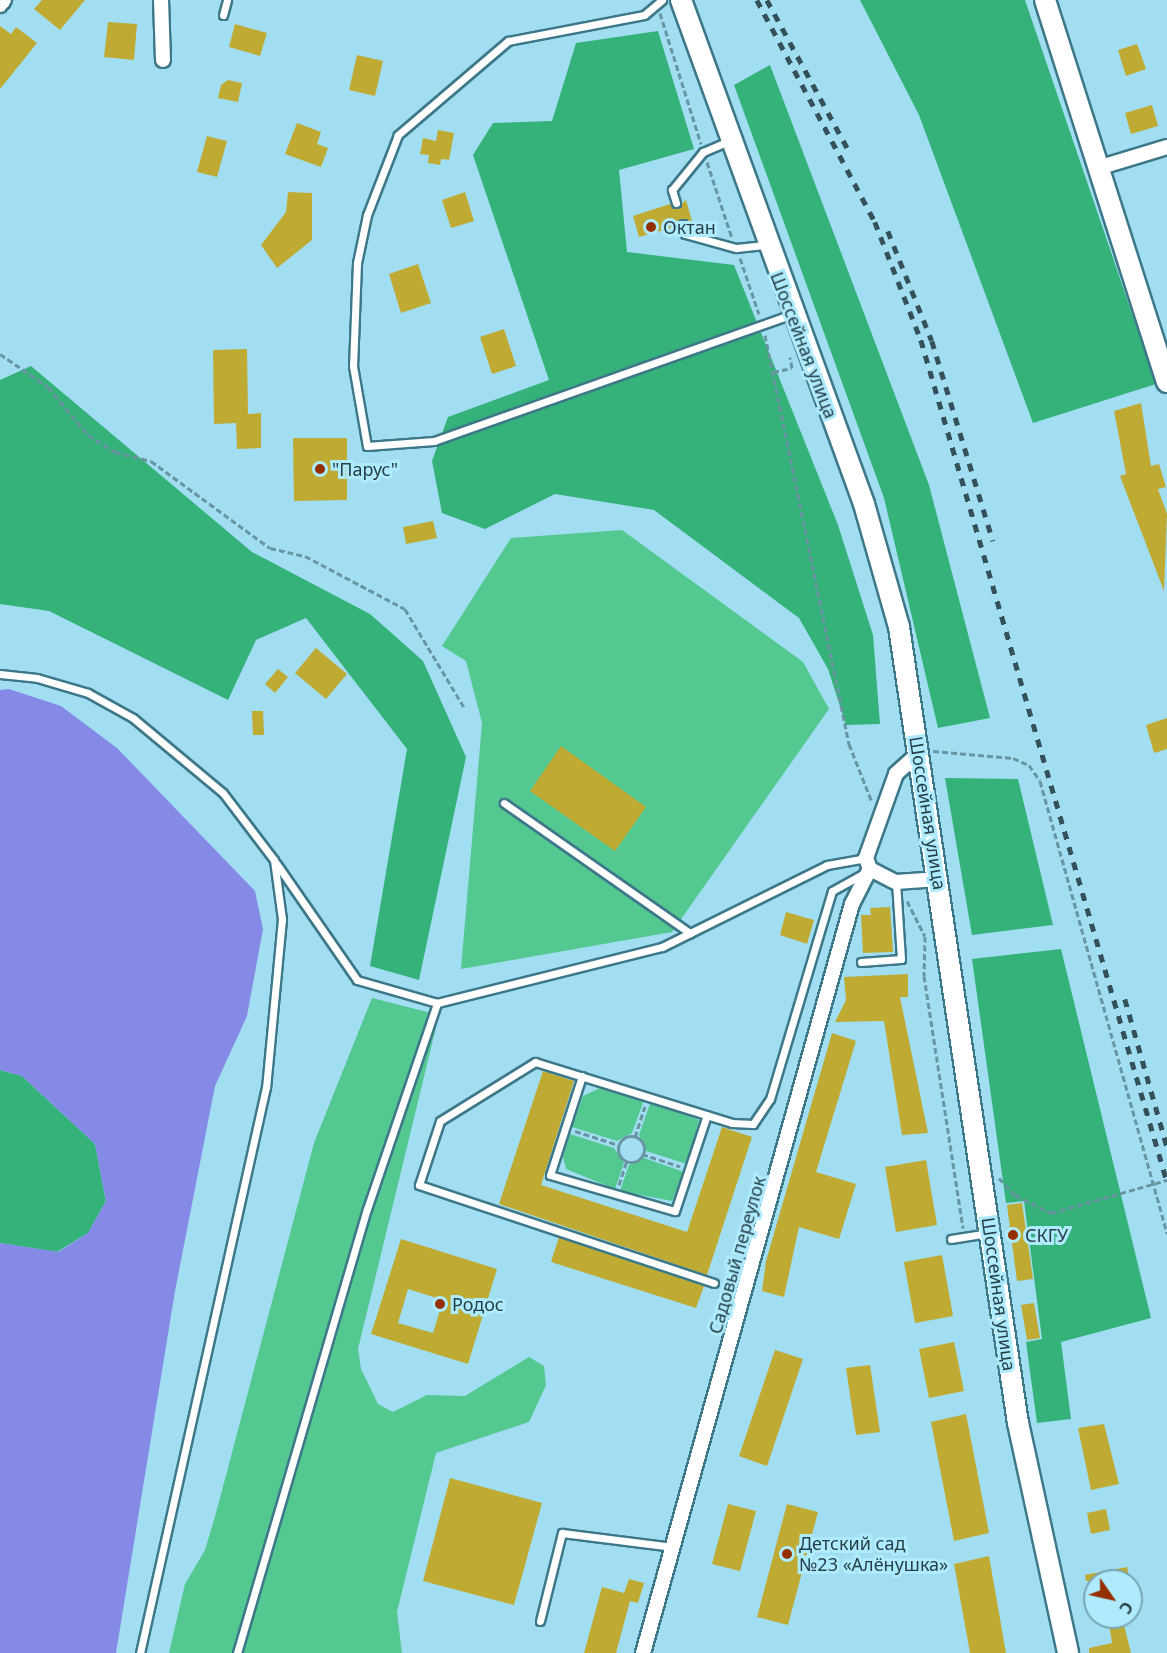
<!DOCTYPE html>
<meta charset="utf-8">
<style>
body{margin:0}
#map{position:relative;width:1167px;height:1653px;overflow:hidden;background:#a1def1;font-family:"Noto Sans",sans-serif}
div>[style]{position:absolute}
[style*='--x']{left:calc(var(--x)*1px);top:calc(var(--y)*1px);width:calc(var(--w)*1px);rotate:calc(var(--a)*1deg)}
.green>*{inset:0;background:#53c890}
.forest>*{inset:0;background:#35b17a}
.water>*{inset:0;background:#858ae7}
.building>*{inset:0;background:#bfab34}
.path>*{height:3px;margin-top:-1.5px;transform-origin:0;background:repeating-linear-gradient(90deg,#6895a2 0 6px,transparent 0 9px)}
.path>.ring{margin:-1.5px;padding:0;box-sizing:content-box;background:none;border:3px solid #6895a2;border-radius:50%}
.roads{filter:drop-shadow(2px 0 #3d7889) drop-shadow(-2px 0 #3d7889) drop-shadow(0 2px #3d7889) drop-shadow(0 -2px #3d7889)}
.lane>*{height:7px;margin:-3.5px;padding:0 3.5px;transform-origin:3.5px;border-radius:3.5px;background:#fff}
.street>*{height:14px;margin:-7px;padding:0 7px;transform-origin:7px;border-radius:7px;background:#fff}
.secondary>*{height:20px;margin:-10px;padding:0 10px;transform-origin:10px;border-radius:10px;background:#fff}
.rail>*{height:4.5px;margin-top:-2.25px;transform-origin:0;background:repeating-linear-gradient(90deg,#345159 0 8px,transparent 0 16px)}
.dots>*{width:16px;height:16px;translate:-50% -50%;box-sizing:border-box;border:3px solid #aeebfe;border-radius:50%}
span{translate:-50% -50%;white-space:nowrap;text-align:center;line-height:1.15;-webkit-text-stroke:6px #aeebfe;paint-order:stroke}
.poi-label{font-size:18px;color:#263f46}
.left{translate:0 -50%;text-align:left}
.street-label{font-size:18px;color:#263f46}
.north{position:absolute;left:1083px;top:1569px;width:60px;height:60px;box-sizing:border-box;background:#aeebfe;border:2px solid #78a6b4;border-radius:50%;rotate:124deg;font-size:16px;font-weight:700;line-height:24px;text-align:center;color:#263f46}
.north::after{content:'';display:block;margin:auto;width:21px;height:27px;background:#942f00;clip-path:polygon(50% 0,100% 100%,50% 72%,0 100%)}
</style>
<div id="map">
<div class="green">
<div style="clip-path:polygon(622px 530px,803px 662px,829px 709px,672px 932px,461px 969px,482px 723px,466px 661px,442px 646px,511px 538px)"></div>
<div style="clip-path:polygon(372px 998px,439px 1015px,358px 1349px,361px 1369px,378px 1404px,393px 1412px,427px 1395px,465px 1396px,529px 1357px,544px 1366px,546px 1385px,529px 1422px,436px 1453px,397px 1612px,402px 1653px,169px 1653px,185px 1584px,205px 1550px,216px 1513px,314px 1143px)"></div>
<div style="clip-path:polygon(602px 1087px,644px 1100px,632px 1133px,617px 1141px,572px 1127px,583px 1096px)"></div>
<div style="clip-path:polygon(651px 1101px,699px 1120px,687px 1164px,646px 1151px,639px 1135px)"></div>
<div style="clip-path:polygon(570px 1134px,614px 1148px,624px 1163px,615px 1189px,566px 1169px,563px 1157px)"></div>
<div style="clip-path:polygon(644px 1158px,684px 1172px,672px 1201px,620px 1191px,629px 1165px)"></div>
</div>
<div class="forest">
<div style="clip-path:polygon(860px 0,1025px 0,1156px 384px,1033px 423px,919px 115px)"></div>
<div style="clip-path:polygon(658px 31px,694px 149px,619px 170px,627px 252px,734px 265px,838px 525px,873px 635px,880px 724px,846px 725px,828px 669px,799px 618px,654px 510px,555px 494px,485px 529px,442px 513px,432px 461px,448px 417px,549px 380px,473px 155px,493px 123px,552px 121px,576px 43px)"></div>
<div style="clip-path:polygon(770px 65px,929px 485px,990px 718px,938px 728px,884px 498px,734px 85px)"></div>
<div style="clip-path:polygon(31px 366px,252px 552px,370px 614px,423px 661px,466px 757px,419px 980px,370px 966px,407px 749px,306px 618px,256px 640px,228px 700px,49px 611px,0 604px,0 380px)"></div>
<div style="clip-path:polygon(945px 778px,1018px 779px,1053px 925px,972px 935px)"></div>
<div style="clip-path:polygon(1061px 949px,1151px 1318px,1061px 1342px,1071px 1419px,1037px 1423px,1026px 1342px,1042px 1339px,1024px 1201px,1006px 1203px,972px 959px)"></div>
<div style="clip-path:polygon(0 1070px,22px 1076px,95px 1144px,106px 1201px,88px 1233px,57px 1252px,0 1243px)"></div>
</div>
<div class="water">
<div style="clip-path:polygon(9px 689px,61px 706px,117px 748px,255px 891px,263px 929px,247px 1016px,215px 1086px,175px 1291px,116px 1653px,0 1653px,0 1243px,58px 1252px,88px 1233px,106px 1201px,95px 1144px,22px 1076px,0 1070px,0 690px)"></div>
</div>
<div class="building">
<div style="clip-path:polygon(42px 0,85px 0,60px 30px,34px 9px)"></div>
<div style="clip-path:polygon(108px 22px,137px 24px,134px 60px,104px 57px)"></div>
<div style="clip-path:polygon(235px 24px,267px 33px,260px 56px,229px 47px)"></div>
<div style="clip-path:polygon(0 26px,11px 34px,16px 27px,37px 43px,0 89px)"></div>
<div style="clip-path:polygon(1137px 44px,1146px 69px,1126px 76px,1118px 50px)"></div>
<div style="clip-path:polygon(357px 55px,383px 61px,375px 96px,349px 90px)"></div>
<div style="clip-path:polygon(228px 80px,242px 83px,238px 102px,218px 98px,221px 85px)"></div>
<div style="clip-path:polygon(1152px 105px,1158px 126px,1131px 134px,1125px 113px)"></div>
<div style="clip-path:polygon(297px 123px,321px 132px,317px 144px,328px 148px,321px 167px,285px 154px)"></div>
<div style="clip-path:polygon(438px 130px,454px 133px,449px 160px,441px 159px,440px 165px,428px 163px,429px 155px,420px 154px,423px 138px,436px 141px)"></div>
<div style="clip-path:polygon(207px 136px,227px 141px,217px 177px,197px 172px)"></div>
<div style="clip-path:polygon(288px 192px,312px 193px,312px 240px,277px 268px,261px 245px,286px 212px)"></div>
<div style="clip-path:polygon(465px 192px,474px 221px,451px 228px,442px 200px)"></div>
<div style="clip-path:polygon(686px 200px,692px 221px,681px 219px,678px 226px,639px 237px,633px 216px,670px 204px,677px 208px)"></div>
<div style="clip-path:polygon(418px 264px,431px 303px,401px 313px,389px 274px)"></div>
<div style="clip-path:polygon(504px 329px,516px 366px,492px 374px,480px 337px)"></div>
<div style="clip-path:polygon(247px 349px,248px 414px,261px 413px,261px 448px,237px 449px,236px 423px,214px 424px,213px 350px)"></div>
<div style="clip-path:polygon(1141px 403px,1151px 466px,1159px 464px,1166px 487px,1158px 489px,1167px 514px,1164px 591px,1120px 476px,1126px 474px,1114px 411px)"></div>
<div style="clip-path:polygon(293px 438px,347px 438px,347px 500px,294px 501px)"></div>
<div style="clip-path:polygon(433px 521px,437px 538px,406px 544px,403px 527px)"></div>
<div style="clip-path:polygon(316px 648px,347px 674px,326px 699px,295px 673px)"></div>
<div style="clip-path:polygon(278px 669px,288px 677px,275px 693px,265px 684px)"></div>
<div style="clip-path:polygon(252px 711px,263px 711px,264px 735px,253px 735px)"></div>
<div style="clip-path:polygon(1167px 718px,1167px 749px,1154px 753px,1146px 725px)"></div>
<div style="clip-path:polygon(561px 746px,646px 807px,615px 851px,530px 791px)"></div>
<div style="clip-path:polygon(890px 907px,893px 952px,863px 953px,861px 915px,871px 915px,870px 908px)"></div>
<div style="clip-path:polygon(786px 912px,814px 920px,807px 944px,780px 935px)"></div>
<div style="clip-path:polygon(908px 974px,908px 997px,900px 997px,928px 1133px,902px 1135px,884px 1021px,835px 1022px,846px 1000px,844px 977px)"></div>
<div style="clip-path:polygon(832px 1033px,856px 1041px,816px 1172px,856px 1184px,839px 1239px,799px 1227px,784px 1297px,762px 1291px,766px 1261px)"></div>
<div style="clip-path:polygon(543px 1071px,574px 1081px,541px 1185px,687px 1232px,722px 1127px,752px 1137px,707px 1275px,499px 1204px)"></div>
<div style="clip-path:polygon(926px 1160px,937px 1225px,896px 1232px,885px 1167px)"></div>
<div style="clip-path:polygon(1022px 1203px,1033px 1279px,1017px 1281px,1007px 1205px)"></div>
<div style="clip-path:polygon(559px 1237px,704px 1286px,696px 1308px,551px 1262px)"></div>
<div style="clip-path:polygon(evenodd,401px 1239px,497px 1269px,468px 1364px,371px 1334px,401px 1239px,408px 1289px,443px 1300px,433px 1333px,398px 1323px,408px 1289px)"></div>
<div style="clip-path:polygon(942px 1255px,953px 1316px,915px 1323px,904px 1262px)"></div>
<div style="clip-path:polygon(1034px 1303px,1040px 1338px,1027px 1340px,1021px 1305px)"></div>
<div style="clip-path:polygon(954px 1342px,964px 1391px,929px 1398px,919px 1349px)"></div>
<div style="clip-path:polygon(775px 1350px,803px 1359px,767px 1466px,739px 1456px)"></div>
<div style="clip-path:polygon(870px 1365px,880px 1432px,856px 1435px,846px 1368px)"></div>
<div style="clip-path:polygon(966px 1414px,989px 1533px,954px 1541px,931px 1422px)"></div>
<div style="clip-path:polygon(1104px 1424px,1119px 1484px,1091px 1490px,1078px 1428px)"></div>
<div style="clip-path:polygon(450px 1478px,542px 1503px,514px 1605px,423px 1581px)"></div>
<div style="clip-path:polygon(728px 1504px,756px 1511px,740px 1571px,712px 1564px)"></div>
<div style="clip-path:polygon(787px 1504px,818px 1512px,788px 1625px,757px 1617px)"></div>
<div style="clip-path:polygon(1106px 1509px,1110px 1530px,1091px 1534px,1087px 1513px)"></div>
<div style="clip-path:polygon(989px 1556px,1006px 1653px,970px 1653px,954px 1564px)"></div>
<div style="clip-path:polygon(1127px 1567px,1130px 1581px,1086px 1581px,1085px 1575px)"></div>
<div style="clip-path:polygon(629px 1579px,644px 1583px,638px 1603px,630px 1601px,616px 1653px,584px 1653px,602px 1587px,624px 1593px)"></div>
<div style="clip-path:polygon(1108px 1617px,1122px 1617px,1131px 1653px,1089px 1653px,1089px 1648px,1112px 1643px)"></div>
</div>
<div class="path">
<div style="--x:660;--y:13;--w:137;--a:72.6"></div>
<div style="--x:707;--y:162;--w:80;--a:71.8"></div>
<div style="--x:740;--y:258;--w:59;--a:71.3"></div>
<div style="--x:765;--y:335;--w:418;--a:78.4"></div>
<div style="--x:849;--y:744;--w:62;--a:68.4"></div>
<div style="--x:0;--y:354;--w:58;--a:34.5"></div>
<div style="--x:48;--y:387;--w:62;--a:50.2"></div>
<div style="--x:88;--y:435;--w:32;--a:32"></div>
<div style="--x:115;--y:452;--w:37;--a:14"></div>
<div style="--x:151;--y:461;--w:147;--a:36.2"></div>
<div style="--x:270;--y:548;--w:36;--a:13"></div>
<div style="--x:305;--y:556;--w:113;--a:27.9"></div>
<div style="--x:405;--y:609;--w:114;--a:59"></div>
<div style="--x:773;--y:372;--w:19;--a:-12"></div>
<div style="--x:792;--y:368;--w:11;--a:-100"></div>
<div style="--x:933;--y:751;--w:80;--a:5"></div>
<div style="--x:1013;--y:758;--w:17;--a:24"></div>
<div style="--x:1029;--y:765;--w:19;--a:55"></div>
<div style="--x:1040;--y:781;--w:470;--a:74.3"></div>
<div style="--x:907;--y:901;--w:39;--a:63"></div>
<div style="--x:925;--y:936;--w:40;--a:91.4"></div>
<div style="--x:924;--y:976;--w:255;--a:81.2"></div>
<div style="--x:575;--y:1131;--w:46;--a:17.7"></div>
<div class="ring" style="left:618px;top:1136px;width:23px;height:23px"></div>
<div style="--x:635;--y:1137;--w:32;--a:-72"></div>
<div style="--x:642;--y:1154;--w:40;--a:18"></div>
<div style="--x:999;--y:1178;--w:23;--a:47"></div>
<div style="--x:1015;--y:1195;--w:40;--a:26.6"></div>
<div style="--x:1051;--y:1213;--w:121;--a:-15.9"></div>
<div style="--x:619;--y:1185;--w:25;--a:-72"></div>
</div>
<div class="roads">
<div class="lane">
<div style="--x:662;--y:0;--w:23;--a:140"></div>
<div style="--x:644;--y:15;--w:138;--a:169.2"></div>
<div style="--x:508;--y:41;--w:145;--a:139.5"></div>
<div style="--x:398;--y:135;--w:86;--a:111.2"></div>
<div style="--x:367;--y:215;--w:49;--a:101.8"></div>
<div style="--x:357;--y:263;--w:103;--a:92.2"></div>
<div style="--x:353;--y:366;--w:81;--a:80.1"></div>
<div style="--x:367;--y:446;--w:67;--a:-4.3"></div>
<div style="--x:434;--y:441;--w:380;--a:-19.5"></div>
<div style="--x:223;--y:15;--w:16;--a:-75"></div>
<div style="--x:676;--y:203;--w:14;--a:-107"></div>
<div style="--x:672;--y:190;--w:49;--a:-50.8"></div>
<div style="--x:703;--y:152;--w:28;--a:-23"></div>
<div style="--x:683;--y:224;--w:10;--a:79"></div>
<div style="--x:685;--y:234;--w:53;--a:15.4"></div>
<div style="--x:736;--y:248;--w:31;--a:-6"></div>
<div style="--x:0;--y:674;--w:37;--a:6"></div>
<div style="--x:37;--y:678;--w:53;--a:16.4"></div>
<div style="--x:88;--y:693;--w:51;--a:29.1"></div>
<div style="--x:133;--y:718;--w:117;--a:39.8"></div>
<div style="--x:223;--y:793;--w:84;--a:52.7"></div>
<div style="--x:274;--y:860;--w:60;--a:82.3"></div>
<div style="--x:282;--y:919;--w:169;--a:95.4"></div>
<div style="--x:266;--y:1087;--w:580;--a:102.55"></div>
<div style="--x:504;--y:803;--w:227;--a:35"></div>
<div style="--x:276;--y:863;--w:142;--a:55.3"></div>
<div style="--x:357;--y:980;--w:83;--a:16"></div>
<div style="--x:437;--y:1003;--w:232;--a:-14"></div>
<div style="--x:662;--y:947;--w:184;--a:-26.4"></div>
<div style="--x:827;--y:865;--w:40;--a:-10"></div>
<div style="--x:861;--y:962;--w:40;--a:-4.3"></div>
<div style="--x:901;--y:959;--w:77;--a:-93.7"></div>
<div style="--x:582;--y:1076;--w:104;--a:107.9"></div>
<div style="--x:550;--y:1175;--w:130;--a:16.1"></div>
<div style="--x:675;--y:1211;--w:101;--a:-71.6"></div>
<div style="--x:951;--y:1239;--w:37;--a:-9"></div>
<div style="--x:714;--y:1283;--w:311;--a:-161.6"></div>
<div style="--x:419;--y:1185;--w:67;--a:-71.8"></div>
<div style="--x:440;--y:1121;--w:112;--a:-31.8"></div>
<div style="--x:535;--y:1062;--w:206;--a:17.2"></div>
<div style="--x:732;--y:1123;--w:21;--a:3"></div>
<div style="--x:753;--y:1124;--w:30;--a:-56"></div>
<div style="--x:770;--y:1099;--w:217;--a:-73.4"></div>
<div style="--x:832;--y:891;--w:39;--a:-29"></div>
<div style="--x:540;--y:1621;--w:91;--a:-76"></div>
<div style="--x:562;--y:1533;--w:112;--a:7.2"></div>
<div style="--x:237;--y:1653;--w:463;--a:-73.7"></div>
<div style="--x:367;--y:1209;--w:218;--a:-71.2"></div>
</div>
<div class="street">
<div style="--x:161;--y:0;--w:60;--a:88.1"></div>
<div style="--x:0;--y:5;--w:6;--a:-51"></div>
<div style="--x:1101;--y:167;--w:69;--a:-16.9"></div>
<div style="--x:919;--y:753;--w:31;--a:138"></div>
<div style="--x:896;--y:774;--w:89;--a:109.7"></div>
<div style="--x:866;--y:858;--w:12;--a:70"></div>
<div style="--x:870;--y:869;--w:29;--a:27"></div>
<div style="--x:896;--y:882;--w:43;--a:-4"></div>
<div style="--x:643;--y:1653;--w:778;--a:-74.41"></div>
<div style="--x:852;--y:904;--w:39;--a:-63"></div>
</div>
<div class="secondary">
<div style="--x:681;--y:0;--w:536;--a:70.04"></div>
<div style="--x:864;--y:504;--w:128;--a:74.1"></div>
<div style="--x:899;--y:627;--w:805;--a:81.5"></div>
<div style="--x:1018;--y:1423;--w:235;--a:77.7"></div>
<div style="--x:1045;--y:0;--w:401;--a:72.3"></div>
</div>
</div>
<div class="rail">
<div style="--x:757;--y:0;--w:251;--a:62"></div>
<div style="--x:875;--y:222;--w:127;--a:68.7"></div>
<div style="--x:921;--y:340;--w:876;--a:73.7"></div>
<div style="--x:767;--y:0;--w:174;--a:61.5"></div>
<div style="--x:888;--y:231;--w:118;--a:68.2"></div>
<div style="--x:932;--y:341;--w:209;--a:73"></div>
<div style="--x:1125;--y:999;--w:153;--a:74.1"></div>
</div>
<div class="dots">
<div style="left:651px;top:227px;background:#942f00"></div>
<div style="left:320px;top:469px;background:#942f00"></div>
<div style="left:1013px;top:1235px;background:#942f00"></div>
<div style="left:440px;top:1304px;background:#942f00"></div>
<div style="left:787px;top:1554px;background:#942f00"></div>
</div>
<div class="poi-label">
<span class="left" style="left:663px;top:227px">Октан</span>
<span class="left" style="left:332px;top:469px">"Парус"</span>
<span class="left" style="left:1025px;top:1235px">СКГУ</span>
<span class="left" style="left:452px;top:1304px">Родос</span>
<span class="left" style="left:799px;top:1554px">Детский сад<br>№23 «Алёнушка»</span>
</div>
<div class="street-label">
<span style="left:804px;top:345px;rotate:69deg">Шоссейная улица</span>
<span style="left:928px;top:813px;rotate:81deg">Шоссейная улица</span>
<span style="left:737px;top:1255px;rotate:-74deg">Садовый переулок</span>
<span style="left:999px;top:1294px;rotate:82deg">Шоссейная улица</span>
</div>
<div class="north">С</div>
</div>
